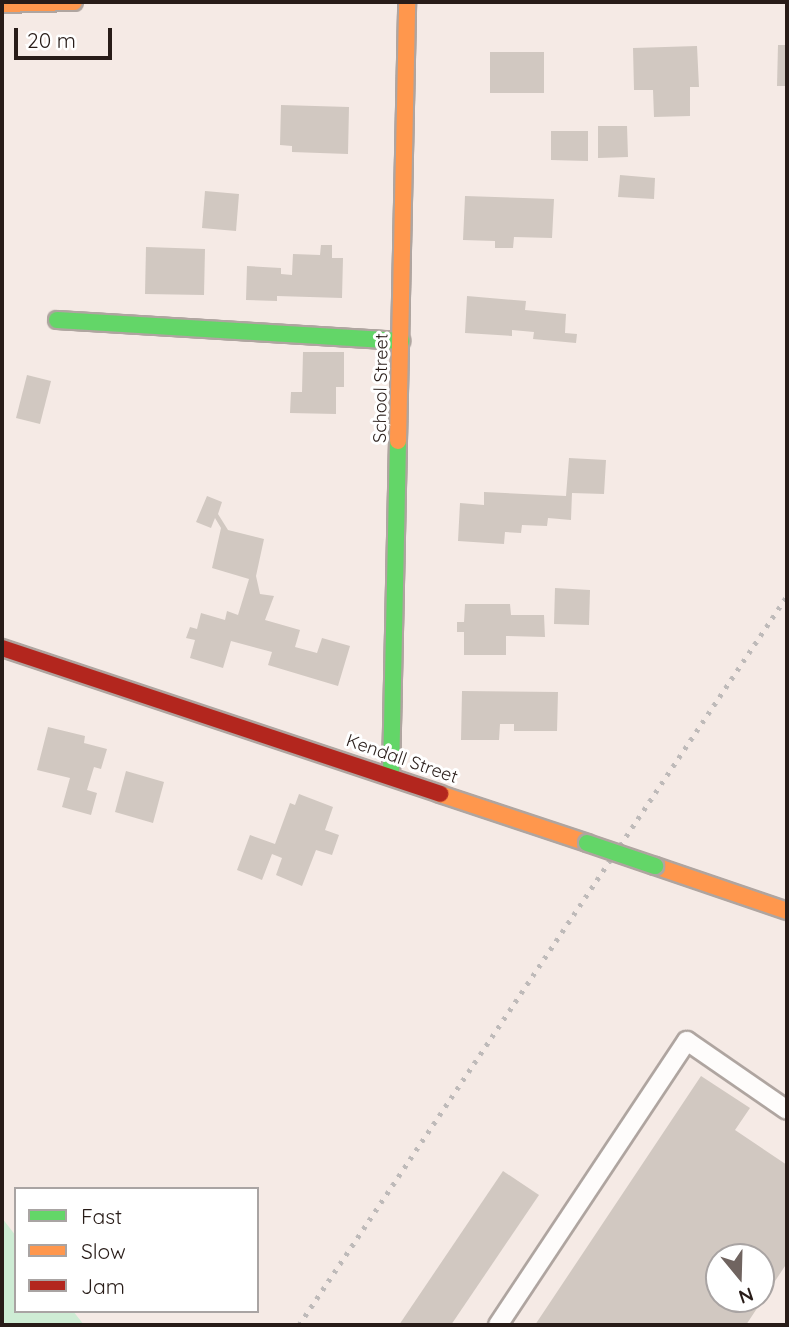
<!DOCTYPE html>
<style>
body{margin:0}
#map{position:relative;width:789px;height:1327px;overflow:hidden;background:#f5eae5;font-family:Quicksand,sans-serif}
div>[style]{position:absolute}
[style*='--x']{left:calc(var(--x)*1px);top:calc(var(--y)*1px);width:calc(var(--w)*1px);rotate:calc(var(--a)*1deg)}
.green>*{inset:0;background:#ceecd4}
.building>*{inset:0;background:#d1c8c1}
.roads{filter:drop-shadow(2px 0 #afa5a0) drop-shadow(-2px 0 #afa5a0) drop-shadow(0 2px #afa5a0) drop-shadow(0 -2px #afa5a0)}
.lane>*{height:18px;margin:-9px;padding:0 9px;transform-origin:9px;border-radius:9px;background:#fefcfb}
.fast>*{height:16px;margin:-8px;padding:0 8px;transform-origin:8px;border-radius:8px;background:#63d668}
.slow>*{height:16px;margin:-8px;padding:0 8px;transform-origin:8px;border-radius:8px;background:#ff974d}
.jam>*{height:16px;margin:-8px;padding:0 8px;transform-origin:8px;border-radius:8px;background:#b3261e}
.rail>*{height:5px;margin-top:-2.5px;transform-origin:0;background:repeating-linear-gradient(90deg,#bebab9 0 3.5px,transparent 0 10.5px)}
.bridges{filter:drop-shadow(2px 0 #afa5a0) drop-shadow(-2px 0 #afa5a0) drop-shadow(0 2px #afa5a0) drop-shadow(0 -2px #afa5a0)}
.fast-bridge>*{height:16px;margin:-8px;padding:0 8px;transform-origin:8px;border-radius:8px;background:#63d668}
span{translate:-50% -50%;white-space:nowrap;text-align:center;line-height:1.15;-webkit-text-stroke:6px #fff;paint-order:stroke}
.street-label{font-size:18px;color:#281c18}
.frame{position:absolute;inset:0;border:4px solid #281c18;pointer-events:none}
.legend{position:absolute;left:14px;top:1187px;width:245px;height:126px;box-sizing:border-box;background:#fff;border:2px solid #a9a4a3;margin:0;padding:9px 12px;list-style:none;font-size:21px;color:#281c18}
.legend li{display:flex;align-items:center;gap:14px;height:35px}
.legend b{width:35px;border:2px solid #a9a4a3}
.north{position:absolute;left:705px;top:1243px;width:70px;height:70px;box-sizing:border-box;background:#fff;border:2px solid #a9a4a3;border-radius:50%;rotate:161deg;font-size:19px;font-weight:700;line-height:28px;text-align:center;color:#281c18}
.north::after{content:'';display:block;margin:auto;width:24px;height:32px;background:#706460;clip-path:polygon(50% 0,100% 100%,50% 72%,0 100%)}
.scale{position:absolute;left:14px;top:28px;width:98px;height:32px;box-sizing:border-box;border:4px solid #281c18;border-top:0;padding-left:9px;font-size:21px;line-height:24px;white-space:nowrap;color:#281c18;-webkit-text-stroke:5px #fff;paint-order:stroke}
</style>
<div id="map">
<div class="green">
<div style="clip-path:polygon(2px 1218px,16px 1236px,16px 1311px,73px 1311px,84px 1325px,2px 1325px)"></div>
</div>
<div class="building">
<div style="clip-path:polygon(778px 45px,787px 45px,787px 86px,777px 86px)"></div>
<div style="clip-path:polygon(697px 46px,699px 87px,690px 87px,690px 116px,654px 117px,653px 90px,634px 90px,633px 48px)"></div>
<div style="clip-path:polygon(490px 52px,544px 52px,544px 93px,490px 93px)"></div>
<div style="clip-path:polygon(281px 105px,349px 107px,348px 154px,292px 152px,292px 146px,280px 145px)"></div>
<div style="clip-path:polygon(598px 126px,627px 126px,628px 157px,598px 158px)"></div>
<div style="clip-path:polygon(551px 131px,588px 131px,588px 161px,551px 160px)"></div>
<div style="clip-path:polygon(620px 175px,655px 178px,654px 199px,618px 197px)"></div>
<div style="clip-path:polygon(205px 191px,239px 194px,236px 231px,202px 228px)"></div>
<div style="clip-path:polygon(465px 196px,554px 199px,552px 238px,514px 237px,513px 248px,495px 248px,495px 241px,463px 240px)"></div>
<div style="clip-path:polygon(321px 245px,332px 245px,332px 258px,343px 258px,342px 298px,277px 296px,277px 301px,246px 300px,247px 266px,281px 268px,281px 274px,292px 275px,293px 254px,320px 255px)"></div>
<div style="clip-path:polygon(146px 247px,205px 249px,204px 295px,145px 294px)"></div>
<div style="clip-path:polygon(467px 296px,526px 301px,525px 310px,566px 314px,565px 333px,577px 334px,576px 343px,533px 339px,534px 332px,512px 330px,512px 336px,465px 333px)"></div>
<div style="clip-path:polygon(303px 352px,344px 352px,344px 387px,336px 387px,336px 414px,290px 413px,291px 392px,302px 392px)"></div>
<div style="clip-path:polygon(27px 375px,51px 381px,40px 424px,16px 418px)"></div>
<div style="clip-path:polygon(569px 458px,606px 460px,604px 494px,572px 493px,571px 520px,548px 518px,547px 526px,522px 525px,521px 533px,505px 532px,504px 544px,458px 541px,460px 503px,484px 505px,484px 492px,566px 496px)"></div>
<div style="clip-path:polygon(207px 496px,222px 502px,218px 514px,228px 530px,264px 539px,256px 576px,260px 594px,274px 596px,265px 620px,300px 630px,295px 647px,317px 653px,322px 638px,350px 646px,338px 686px,268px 665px,272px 652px,231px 641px,223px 668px,190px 658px,195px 640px,186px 638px,190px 627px,197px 629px,201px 613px,225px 620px,227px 611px,238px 615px,249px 579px,212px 568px,221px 528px,215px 518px,211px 528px,196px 522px)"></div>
<div style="clip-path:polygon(555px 588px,590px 590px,589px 625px,554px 624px)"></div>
<div style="clip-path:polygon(465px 604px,510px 604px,511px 615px,544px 615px,545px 637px,506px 636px,506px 655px,464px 655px,464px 632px,457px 632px,457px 622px,464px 622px)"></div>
<div style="clip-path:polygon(462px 691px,558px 692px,557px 731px,514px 731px,514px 724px,500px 724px,499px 740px,461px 740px)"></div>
<div style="clip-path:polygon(48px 727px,85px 736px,84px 743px,107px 749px,101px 769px,94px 767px,87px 790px,97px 793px,91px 815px,62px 807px,70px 778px,37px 770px)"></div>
<div style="clip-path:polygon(126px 771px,164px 782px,153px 823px,115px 812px)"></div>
<div style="clip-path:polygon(299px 794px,333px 807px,325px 830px,339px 835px,332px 855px,316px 850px,302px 886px,276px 875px,282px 858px,272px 854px,262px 880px,237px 870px,250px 835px,275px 844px,290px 803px,295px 805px)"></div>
<div style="clip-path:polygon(evenodd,701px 1076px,750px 1108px,735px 1130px,787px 1165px,787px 1263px,746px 1325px,535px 1325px,701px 1076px,719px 1257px,761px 1257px,761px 1299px,719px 1299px,719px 1257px)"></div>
<div style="clip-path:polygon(503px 1171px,539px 1195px,451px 1325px,399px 1325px)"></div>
</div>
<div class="roads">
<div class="lane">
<div style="--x:498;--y:1325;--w:341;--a:-56.4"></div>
<div style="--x:687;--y:1041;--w:121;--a:34.6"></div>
</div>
<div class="fast">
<div style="--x:57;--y:320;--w:345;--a:3.5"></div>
<div style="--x:391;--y:775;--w:334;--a:-88.8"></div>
</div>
<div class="slow">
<div style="--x:2;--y:4;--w:72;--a:-1.6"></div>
<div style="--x:398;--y:441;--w:439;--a:-88.8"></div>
<div style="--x:440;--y:794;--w:155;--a:18.4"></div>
<div style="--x:655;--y:866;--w:139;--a:18.8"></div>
</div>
<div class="jam">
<div style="--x:2;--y:648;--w:462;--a:18.4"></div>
</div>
</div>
<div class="rail">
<div style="--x:299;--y:1325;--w:877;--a:-56.2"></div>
</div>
<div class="bridges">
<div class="fast-bridge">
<div style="--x:587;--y:843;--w:72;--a:18.7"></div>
</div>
</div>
<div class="street-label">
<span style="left:381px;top:388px;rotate:-89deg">School Street</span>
<span style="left:402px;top:759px;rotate:19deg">Kendall Street</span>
</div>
<div class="frame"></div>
<ul class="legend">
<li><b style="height:9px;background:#63d668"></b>Fast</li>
<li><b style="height:9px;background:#ff974d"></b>Slow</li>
<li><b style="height:9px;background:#b3261e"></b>Jam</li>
</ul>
<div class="north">N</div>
<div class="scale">20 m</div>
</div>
